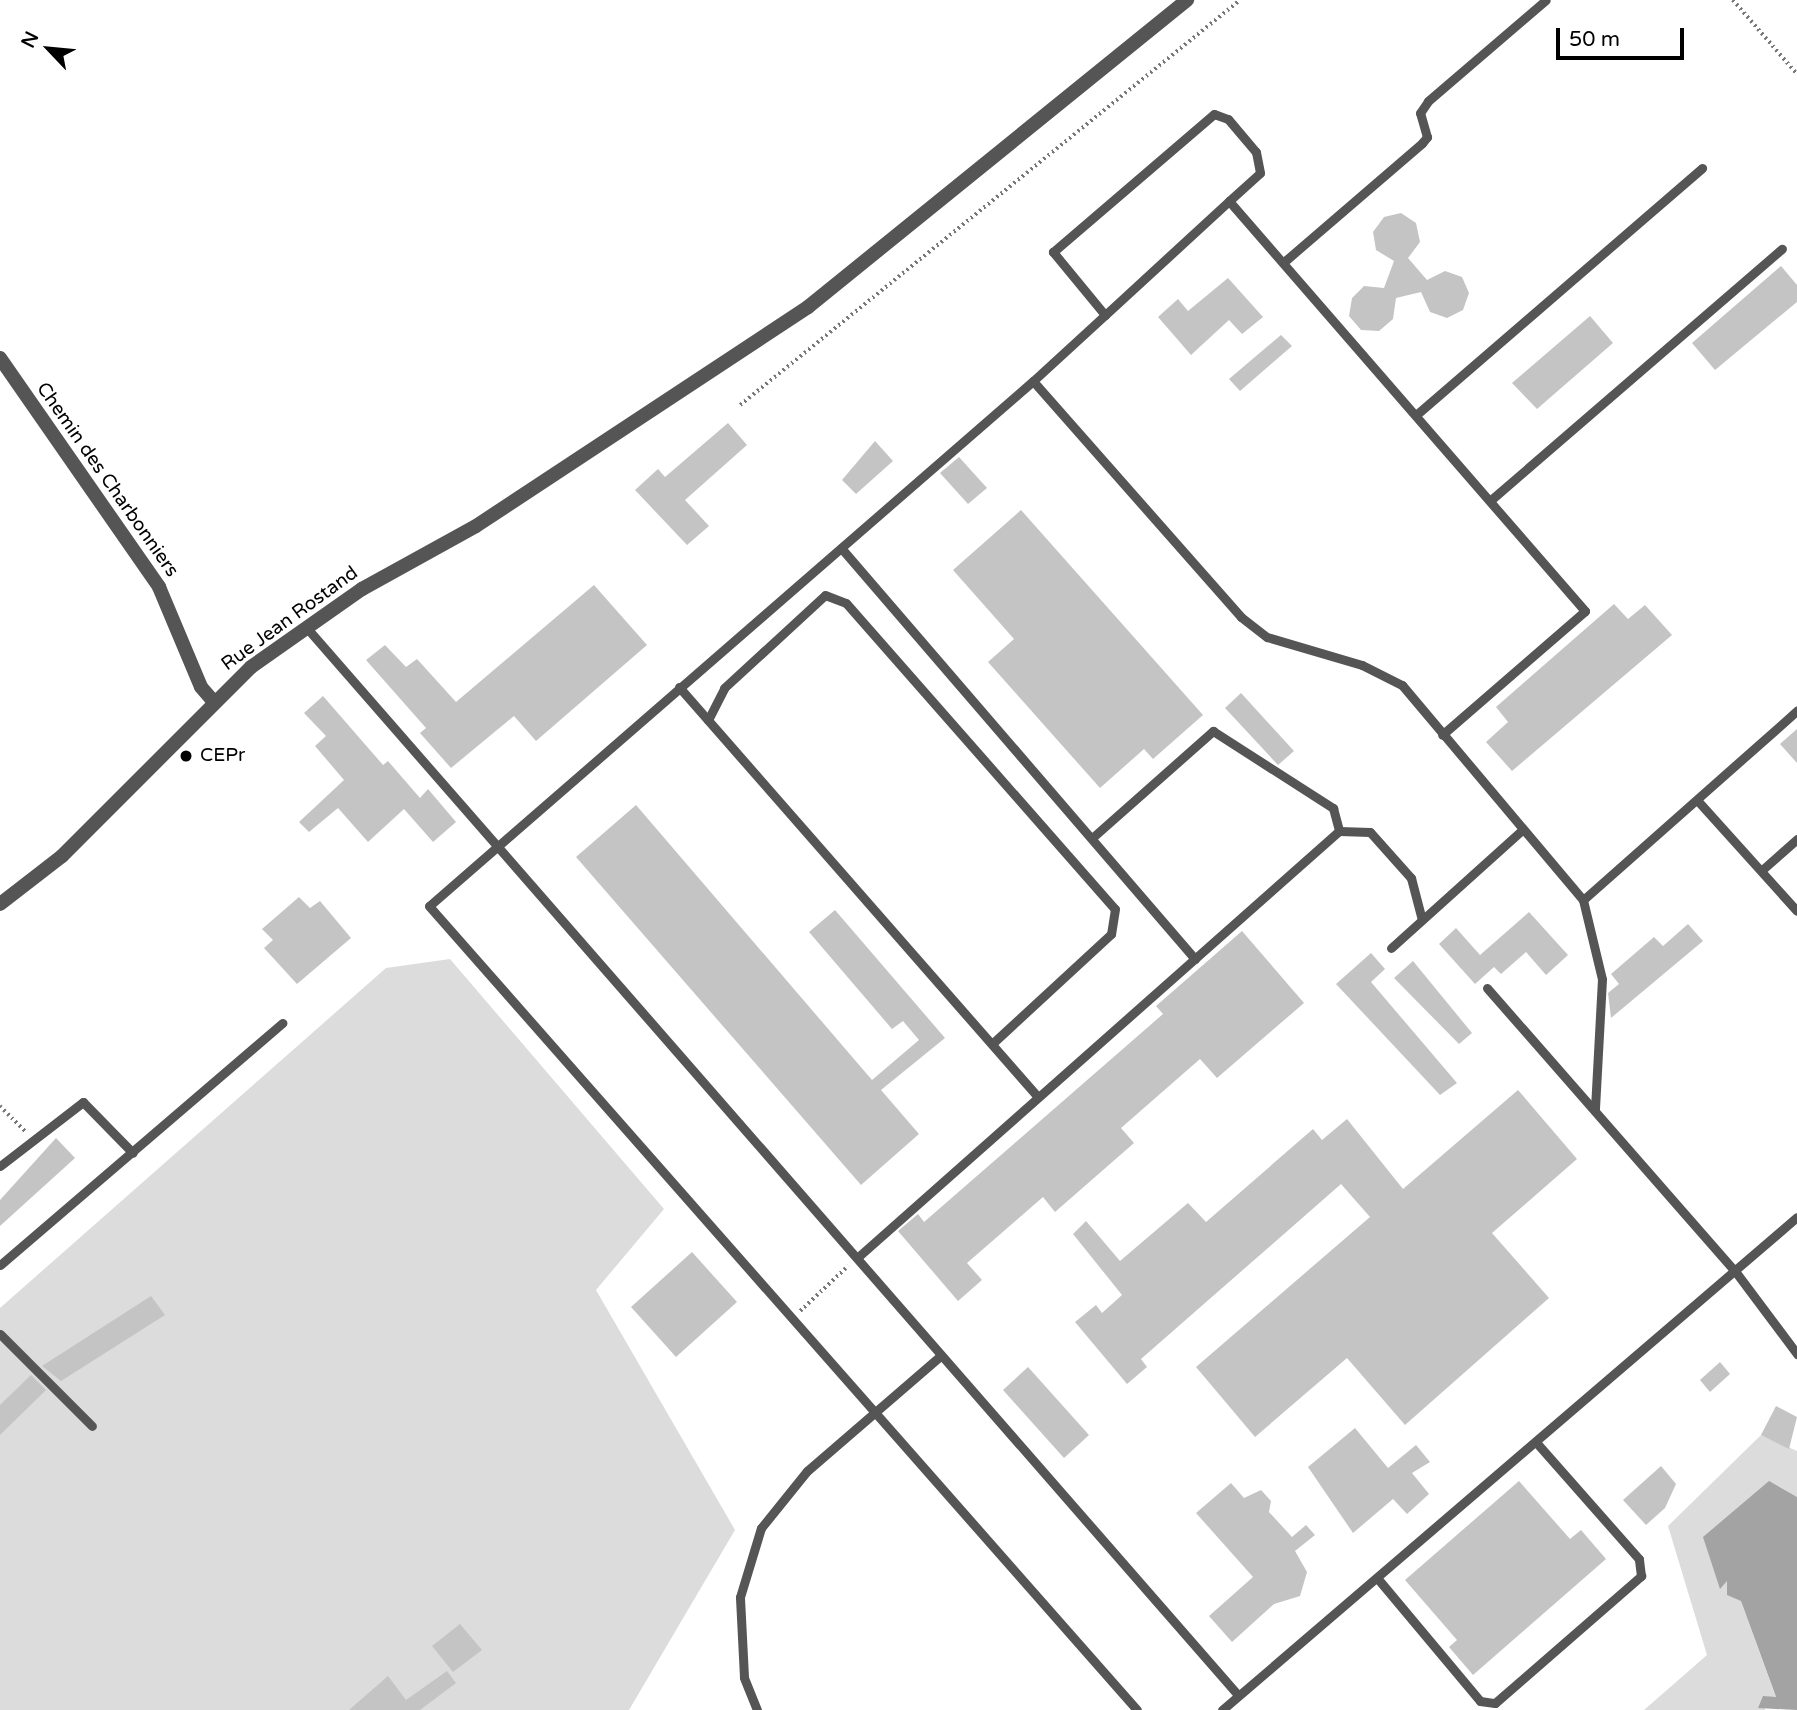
<!DOCTYPE html>
<style>
body{margin:0}
#map{position:relative;width:1797px;height:1710px;overflow:hidden;background:#fff;font-family:"Varela Round",sans-serif}
div>[style]{position:absolute}
[style*='--x']{left:calc(var(--x)*1px);top:calc(var(--y)*1px);width:calc(var(--w)*1px);rotate:calc(var(--a)*1deg)}
.green>*{inset:0;background:#dcdcdc}
.water>*{inset:0;background:#a3a3a3}
.building>*{inset:0;background:#c4c4c4}
.path>*{height:3.5px;margin-top:-1.75px;transform-origin:0;background:repeating-linear-gradient(90deg,#777 0 2px,transparent 0 5.5px)}
.service>*{height:9px;margin:-4.5px;padding:0 4.5px;transform-origin:4.5px;border-radius:4.5px;background:#555}
.minor>*{height:14px;margin:-7px;padding:0 7px;transform-origin:7px;border-radius:7px;background:#555}
.tertiary>*{height:14px;margin:-7px;padding:0 7px;transform-origin:7px;border-radius:7px;background:#555}
.dots>*{width:19px;height:19px;translate:-50% -50%;box-sizing:border-box;border:4px solid #fff;border-radius:50%}
span{translate:-50% -50%;white-space:nowrap;text-align:center;line-height:1.15;-webkit-text-stroke:5px #fff;paint-order:stroke}
.street-label{font-size:19px;color:#000}
.poi-label{font-size:19px;color:#000}
.left{translate:0 -50%;text-align:left}
.north{position:absolute;left:14px;top:14px;width:70px;height:70px;-webkit-text-stroke:5px #fff;paint-order:stroke;rotate:296deg;font-size:19px;font-weight:700;line-height:28px;text-align:center;color:#000}
.north::after{content:'';display:block;margin:auto;width:24px;height:32px;background:#000;clip-path:polygon(50% 0,100% 100%,50% 72%,0 100%)}
.scale{position:absolute;left:1556px;top:28px;width:128px;height:32px;box-sizing:border-box;border:4px solid #000;border-top:0;padding-left:9px;font-size:21px;line-height:24px;white-space:nowrap;color:#000;-webkit-text-stroke:5px #fff;paint-order:stroke}
</style>
<div id="map">
<div class="green">
<div style="clip-path:polygon(450px 959px,664px 1209px,596px 1290px,735px 1530px,629px 1710px,0 1710px,0 1308px,386px 968px)"></div>
<div style="clip-path:polygon(1761px 1435px,1797px 1451px,1797px 1497px,1768px 1482px,1741px 1601px,1776px 1698px,1764px 1697px,1765px 1710px,1644px 1710px,1707px 1655px,1668px 1526px)"></div>
</div>
<div class="water">
<div style="clip-path:polygon(1769px 1481px,1797px 1497px,1797px 1710px,1758px 1708px,1763px 1696px,1776px 1697px,1741px 1601px,1727px 1595px,1727px 1581px,1720px 1589px,1703px 1537px)"></div>
</div>
<div class="building">
<div style="clip-path:polygon(1401px 213px,1416px 223px,1420px 242px,1408px 258px,1427px 280px,1445px 271px,1462px 277px,1469px 293px,1463px 310px,1447px 318px,1430px 312px,1421px 292px,1396px 298px,1393px 319px,1379px 331px,1361px 330px,1349px 316px,1352px 298px,1364px 286px,1384px 288px,1394px 261px,1376px 250px,1373px 232px,1384px 217px)"></div>
<div style="clip-path:polygon(1781px 266px,1797px 285px,1797px 302px,1715px 370px,1692px 343px)"></div>
<div style="clip-path:polygon(1228px 278px,1263px 317px,1242px 334px,1229px 320px,1191px 355px,1158px 317px,1178px 299px,1188px 311px)"></div>
<div style="clip-path:polygon(1590px 316px,1613px 343px,1537px 409px,1512px 383px)"></div>
<div style="clip-path:polygon(1281px 335px,1292px 346px,1240px 391px,1229px 379px)"></div>
<div style="clip-path:polygon(728px 423px,747px 445px,685px 500px,709px 526px,687px 545px,635px 490px,658px 469px,665px 477px)"></div>
<div style="clip-path:polygon(875px 441px,893px 461px,856px 494px,842px 480px)"></div>
<div style="clip-path:polygon(959px 457px,987px 488px,968px 504px,940px 473px)"></div>
<div style="clip-path:polygon(1021px 510px,1203px 715px,1153px 759px,1144px 749px,1100px 788px,988px 662px,1014px 639px,953px 570px)"></div>
<div style="clip-path:polygon(594px 585px,647px 645px,536px 741px,514px 716px,451px 768px,420px 733px,426px 728px,366px 660px,385px 645px,406px 667px,417px 659px,456px 702px)"></div>
<div style="clip-path:polygon(1614px 604px,1628px 619px,1645px 605px,1672px 635px,1512px 771px,1486px 742px,1508px 722px,1496px 707px)"></div>
<div style="clip-path:polygon(1241px 693px,1294px 751px,1278px 765px,1225px 708px)"></div>
<div style="clip-path:polygon(323px 696px,383px 765px,388px 761px,420px 798px,428px 789px,456px 822px,433px 842px,404px 809px,368px 842px,338px 808px,309px 832px,299px 822px,344px 780px,315px 746px,326px 736px,304px 713px)"></div>
<div style="clip-path:polygon(1797px 729px,1797px 763px,1780px 744px)"></div>
<div style="clip-path:polygon(636px 805px,872px 1080px,919px 1040px,903px 1021px,892px 1029px,809px 932px,835px 910px,945px 1038px,881px 1090px,919px 1134px,861px 1185px,576px 857px)"></div>
<div style="clip-path:polygon(299px 897px,310px 908px,320px 901px,351px 938px,297px 984px,264px 948px,273px 940px,262px 929px)"></div>
<div style="clip-path:polygon(1529px 912px,1568px 955px,1546px 975px,1526px 952px,1501px 974px,1494px 967px,1475px 984px,1439px 944px,1456px 928px,1480px 955px)"></div>
<div style="clip-path:polygon(1688px 924px,1703px 941px,1611px 1018px,1608px 993px,1619px 984px,1611px 974px,1654px 937px,1663px 946px)"></div>
<div style="clip-path:polygon(1242px 931px,1304px 1003px,1217px 1078px,1200px 1059px,1121px 1128px,1134px 1143px,1055px 1212px,1043px 1197px,967px 1263px,982px 1280px,958px 1301px,898px 1231px,918px 1214px,924px 1222px,1163px 1014px,1156px 1006px)"></div>
<div style="clip-path:polygon(1371px 953px,1385px 969px,1371px 982px,1457px 1083px,1440px 1095px,1336px 984px)"></div>
<div style="clip-path:polygon(1413px 961px,1472px 1033px,1459px 1044px,1394px 978px)"></div>
<div style="clip-path:polygon(1518px 1090px,1577px 1159px,1492px 1233px,1549px 1298px,1405px 1425px,1347px 1358px,1255px 1437px,1196px 1367px,1370px 1217px,1341px 1184px,1141px 1359px,1147px 1367px,1127px 1384px,1075px 1322px,1096px 1305px,1102px 1313px,1122px 1295px,1073px 1234px,1086px 1221px,1120px 1261px,1188px 1203px,1206px 1222px,1313px 1129px,1322px 1140px,1347px 1119px,1403px 1189px)"></div>
<div style="clip-path:polygon(56px 1138px,75px 1158px,0 1226px,0 1200px)"></div>
<div style="clip-path:polygon(692px 1252px,737px 1302px,676px 1357px,631px 1307px)"></div>
<div style="clip-path:polygon(151px 1296px,165px 1315px,61px 1381px,42px 1366px)"></div>
<div style="clip-path:polygon(1720px 1362px,1730px 1374px,1710px 1392px,1700px 1380px)"></div>
<div style="clip-path:polygon(1028px 1367px,1089px 1435px,1064px 1458px,1003px 1390px)"></div>
<div style="clip-path:polygon(31px 1375px,46px 1390px,0 1435px,0 1405px)"></div>
<div style="clip-path:polygon(1776px 1406px,1797px 1417px,1789px 1449px,1761px 1435px)"></div>
<div style="clip-path:polygon(1355px 1428px,1388px 1468px,1416px 1445px,1430px 1462px,1412px 1473px,1429px 1494px,1407px 1514px,1393px 1499px,1353px 1533px,1308px 1467px)"></div>
<div style="clip-path:polygon(1661px 1466px,1676px 1484px,1665px 1508px,1646px 1525px,1623px 1500px)"></div>
<div style="clip-path:polygon(1519px 1481px,1570px 1539px,1581px 1530px,1606px 1559px,1473px 1675px,1449px 1647px,1457px 1640px,1405px 1580px)"></div>
<div style="clip-path:polygon(1231px 1483px,1244px 1498px,1261px 1490px,1271px 1501px,1269px 1512px,1292px 1537px,1306px 1525px,1315px 1535px,1295px 1551px,1307px 1572px,1300px 1596px,1274px 1604px,1232px 1642px,1209px 1616px,1253px 1577px,1196px 1513px)"></div>
<div style="clip-path:polygon(460px 1624px,482px 1650px,453px 1672px,432px 1646px)"></div>
<div style="clip-path:polygon(447px 1671px,456px 1683px,420px 1710px,349px 1710px,388px 1676px,406px 1700px)"></div>
</div>
<div class="path">
<div style="--x:1733;--y:0;--w:98;--a:49.1"></div>
<div style="--x:740;--y:405;--w:643;--a:-39.01"></div>
<div style="--x:0;--y:1106;--w:37;--a:45"></div>
<div style="--x:800;--y:1311;--w:66;--a:-43.2"></div>
</div>
<div class="service">
<div style="--x:1229;--y:201;--w:543;--a:49.03"></div>
<div style="--x:1585;--y:611;--w:189;--a:139.1"></div>
<div style="--x:1285;--y:261;--w:181;--a:-40.7"></div>
<div style="--x:1422;--y:143;--w:8;--a:-50"></div>
<div style="--x:1427;--y:137;--w:25;--a:-106"></div>
<div style="--x:1420;--y:113;--w:14;--a:-56"></div>
<div style="--x:1428;--y:101;--w:155;--a:-40.6"></div>
<div style="--x:1105;--y:315;--w:82;--a:-129.5"></div>
<div style="--x:1053;--y:252;--w:212;--a:-40.6"></div>
<div style="--x:1214;--y:114;--w:15;--a:20"></div>
<div style="--x:1228;--y:119;--w:43;--a:49.7"></div>
<div style="--x:1256;--y:152;--w:21;--a:79"></div>
<div style="--x:1260;--y:173;--w:42;--a:137.9"></div>
<div style="--x:1229;--y:201;--w:168;--a:137.4"></div>
<div style="--x:1105;--y:315;--w:98;--a:137.5"></div>
<div style="--x:1033;--y:381;--w:800;--a:139"></div>
<div style="--x:429;--y:906;--w:1071;--a:48.63"></div>
<div style="--x:1033;--y:381;--w:315;--a:48.6"></div>
<div style="--x:1241;--y:617;--w:33;--a:38"></div>
<div style="--x:1267;--y:637;--w:99;--a:16.4"></div>
<div style="--x:1362;--y:665;--w:45;--a:26.6"></div>
<div style="--x:1402;--y:685;--w:281;--a:49.9"></div>
<div style="--x:1583;--y:900;--w:286;--a:-41.5"></div>
<div style="--x:1416;--y:415;--w:378;--a:-40.8"></div>
<div style="--x:1492;--y:499;--w:383;--a:-40.8"></div>
<div style="--x:842;--y:549;--w:541;--a:49.27"></div>
<div style="--x:306;--y:627;--w:1417;--a:48.89"></div>
<div style="--x:679;--y:687;--w:544;--a:48.8"></div>
<div style="--x:708;--y:720;--w:36;--a:-63"></div>
<div style="--x:724;--y:688;--w:137;--a:-42.6"></div>
<div style="--x:825;--y:595;--w:22;--a:21"></div>
<div style="--x:846;--y:603;--w:407;--a:48.7"></div>
<div style="--x:1115;--y:909;--w:25;--a:99"></div>
<div style="--x:1111;--y:934;--w:162;--a:137.3"></div>
<div style="--x:1697;--y:800;--w:149;--a:48"></div>
<div style="--x:1092;--y:838;--w:162;--a:-41.5"></div>
<div style="--x:1213;--y:731;--w:143;--a:32.7"></div>
<div style="--x:1333;--y:808;--w:24;--a:75"></div>
<div style="--x:1762;--y:870;--w:47;--a:-41.5"></div>
<div style="--x:1583;--y:900;--w:81;--a:76.5"></div>
<div style="--x:1602;--y:979;--w:130;--a:93.1"></div>
<div style="--x:1391;--y:948;--w:176;--a:-42"></div>
<div style="--x:1487;--y:988;--w:376;--a:48.8"></div>
<div style="--x:1735;--y:1271;--w:104;--a:53.2"></div>
<div style="--x:0;--y:1166;--w:105;--a:-37.6"></div>
<div style="--x:83;--y:1102;--w:71;--a:45.6"></div>
<div style="--x:858;--y:1257;--w:643;--a:-41.53"></div>
<div style="--x:1339;--y:831;--w:31;--a:2"></div>
<div style="--x:1370;--y:832;--w:62;--a:48.3"></div>
<div style="--x:1411;--y:878;--w:43;--a:75.3"></div>
<div style="--x:0;--y:1265;--w:372;--a:-40.6"></div>
<div style="--x:0;--y:1334;--w:130;--a:45"></div>
<div style="--x:1378;--y:1579;--w:159;--a:50.1"></div>
<div style="--x:1480;--y:1701;--w:15;--a:8"></div>
<div style="--x:1495;--y:1703;--w:194;--a:-41"></div>
<div style="--x:1641;--y:1576;--w:17;--a:-97"></div>
<div style="--x:1639;--y:1559;--w:156;--a:-131.4"></div>
<div style="--x:757;--y:1710;--w:35;--a:-112"></div>
<div style="--x:744;--y:1677;--w:80;--a:-92.9"></div>
<div style="--x:740;--y:1597;--w:72;--a:-73.1"></div>
<div style="--x:761;--y:1528;--w:73;--a:-51.1"></div>
<div style="--x:807;--y:1471;--w:176;--a:-40.8"></div>
<div style="--x:1222;--y:1710;--w:757;--a:-40.61"></div>
</div>
<div class="minor">
<div style="--x:0;--y:358;--w:279;--a:55.2"></div>
<div style="--x:159;--y:587;--w:108;--a:67.2"></div>
<div style="--x:201;--y:687;--w:18;--a:49"></div>
</div>
<div class="tertiary">
<div style="--x:0;--y:904;--w:78;--a:-37.7"></div>
<div style="--x:62;--y:856;--w:267;--a:-45"></div>
<div style="--x:251;--y:667;--w:136;--a:-35.1"></div>
<div style="--x:362;--y:589;--w:130;--a:-28.9"></div>
<div style="--x:476;--y:526;--w:398;--a:-33.4"></div>
<div style="--x:808;--y:307;--w:488;--a:-39"></div>
</div>
<div class="dots">
<div style="left:186px;top:756px;background:#000"></div>
</div>
<div class="street-label">
<span style="left:107px;top:480px;rotate:55deg">Chemin des Charbonniers</span>
<span style="left:290px;top:619px;rotate:-36deg">Rue Jean Rostand</span>
</div>
<div class="poi-label">
<span class="left" style="left:200px;top:756px">CEPr</span>
</div>
<div class="north">N</div>
<div class="scale">50 m</div>
</div>
